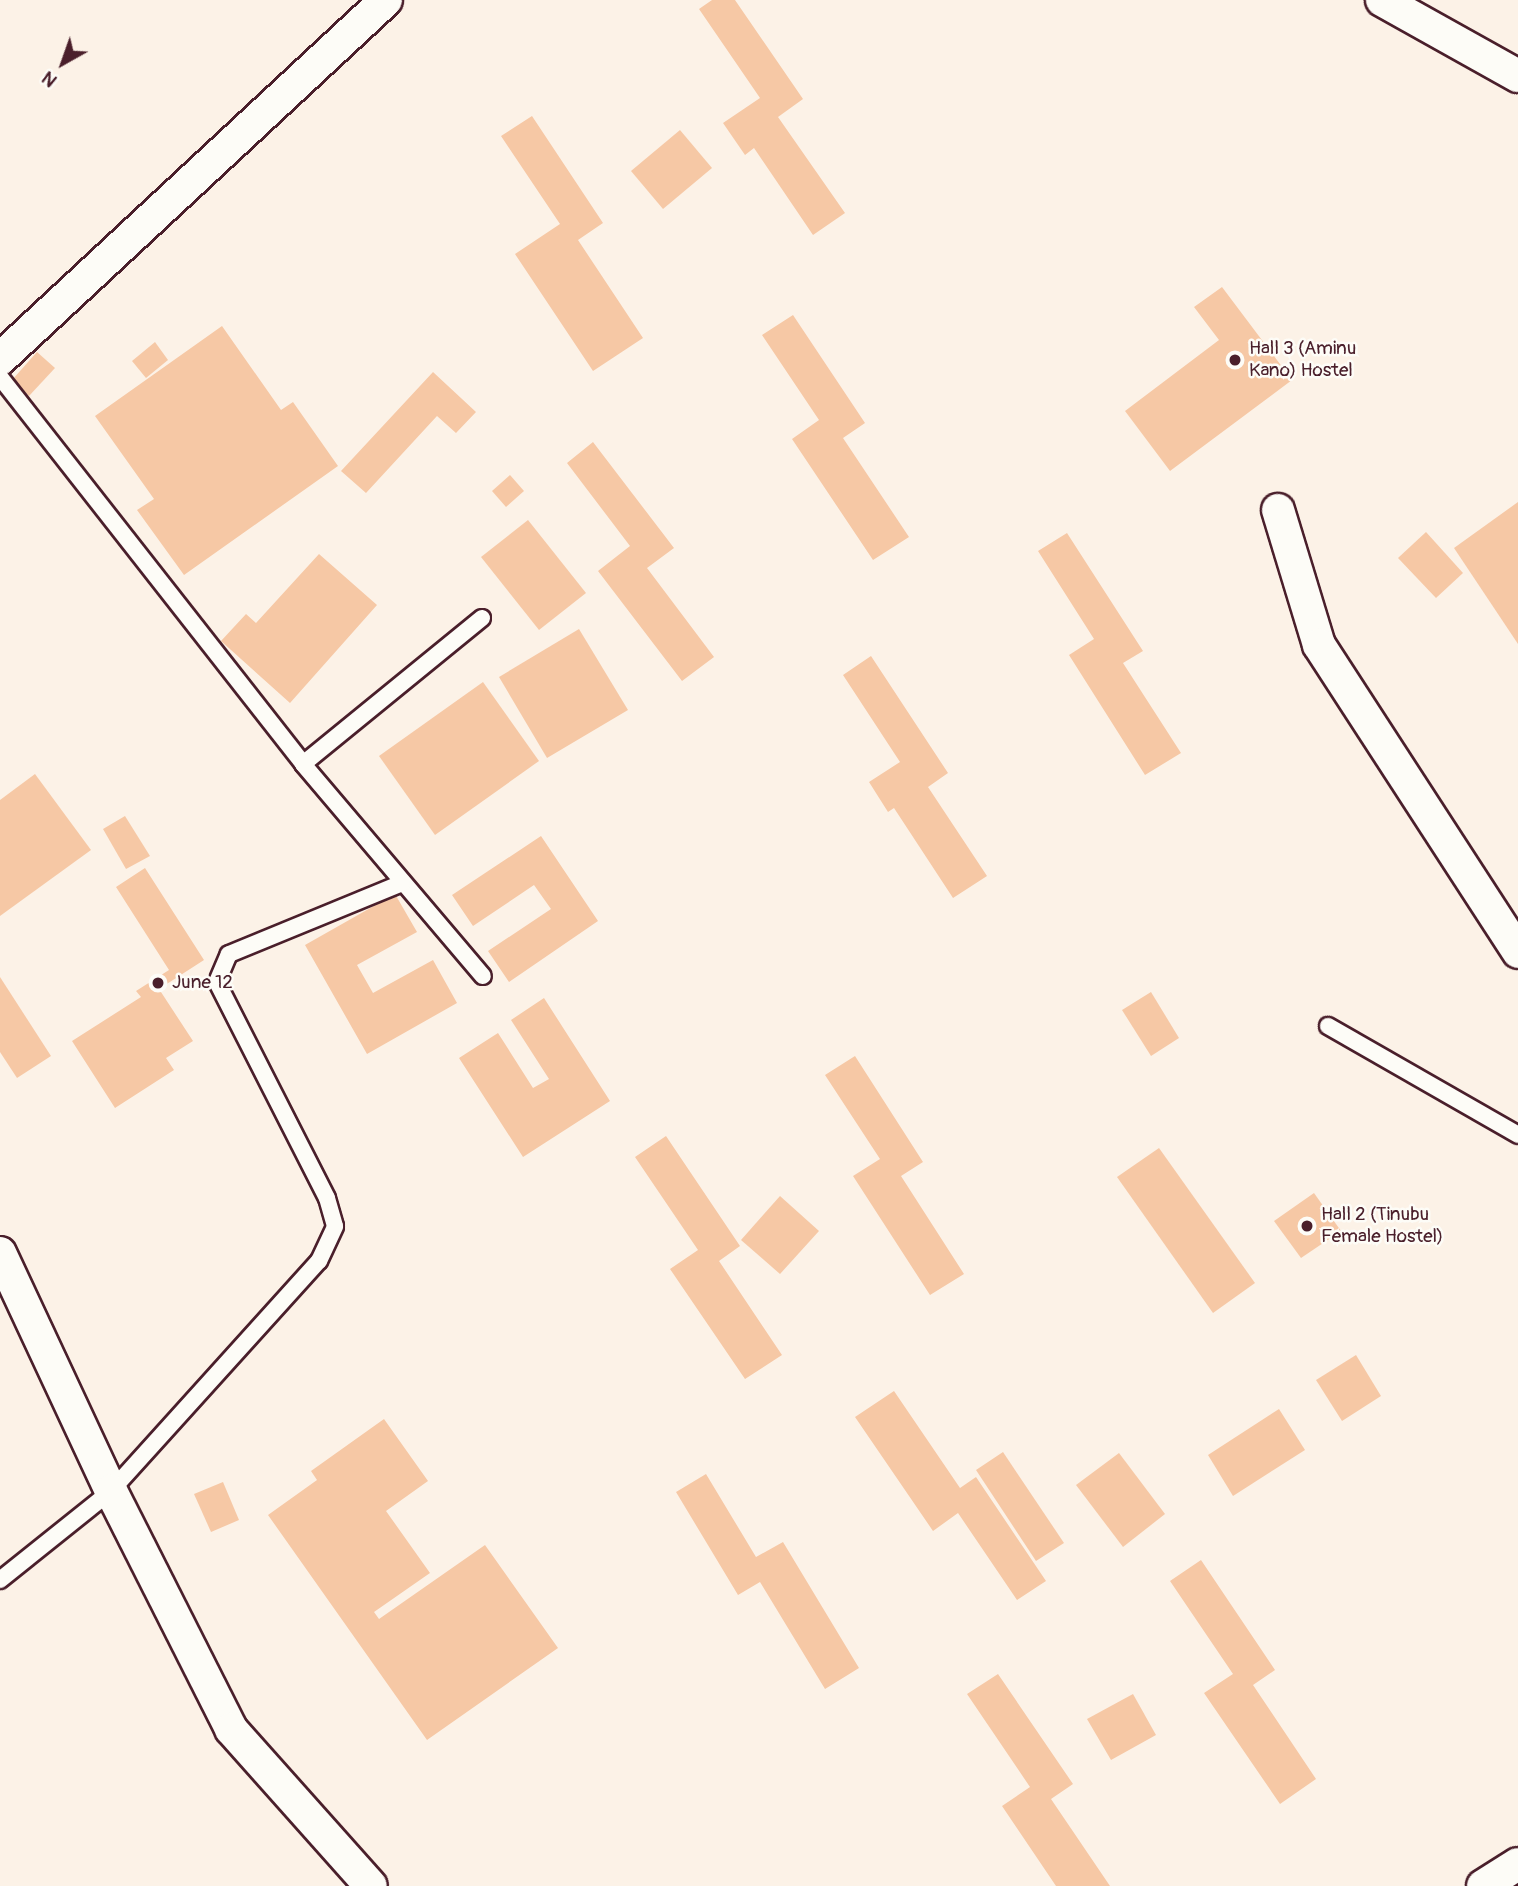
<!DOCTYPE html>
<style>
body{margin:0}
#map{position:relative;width:1518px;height:1886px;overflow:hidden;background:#fcf2e7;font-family:Pangolin,sans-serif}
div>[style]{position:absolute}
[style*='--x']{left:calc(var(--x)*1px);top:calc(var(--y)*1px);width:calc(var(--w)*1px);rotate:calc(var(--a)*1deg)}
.building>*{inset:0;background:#f6c8a5}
.roads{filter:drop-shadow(2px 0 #4a1f2b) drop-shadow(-2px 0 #4a1f2b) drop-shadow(0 2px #4a1f2b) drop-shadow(0 -2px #4a1f2b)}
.service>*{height:16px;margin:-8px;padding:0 8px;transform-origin:8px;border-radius:8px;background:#fdfcf7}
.minor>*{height:32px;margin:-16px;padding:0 16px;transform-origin:16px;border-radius:16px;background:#fdfcf7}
.dots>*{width:19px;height:19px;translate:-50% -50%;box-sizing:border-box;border:4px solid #fdfcf7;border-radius:50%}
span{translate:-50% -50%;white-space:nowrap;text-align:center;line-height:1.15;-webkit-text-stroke:5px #fdfcf7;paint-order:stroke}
.poi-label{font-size:19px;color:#4a1f2b}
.left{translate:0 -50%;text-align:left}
.north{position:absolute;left:28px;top:28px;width:70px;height:70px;-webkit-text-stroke:5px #fdfcf7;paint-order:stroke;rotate:220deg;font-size:19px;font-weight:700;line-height:28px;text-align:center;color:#4a1f2b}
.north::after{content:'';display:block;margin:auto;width:24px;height:32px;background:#4a1f2b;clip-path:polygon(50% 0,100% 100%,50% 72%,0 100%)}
</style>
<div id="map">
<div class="building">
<div style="clip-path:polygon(712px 0,735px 0,803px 99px,778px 117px,845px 213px,813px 235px,754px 148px,745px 155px,723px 123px,760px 98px,699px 9px)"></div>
<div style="clip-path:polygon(532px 116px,603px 223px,578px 240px,643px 338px,593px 371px,515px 254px,560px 224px,501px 136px)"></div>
<div style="clip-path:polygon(680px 130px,712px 168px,663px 209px,631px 171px)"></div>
<div style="clip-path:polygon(1222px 287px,1292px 380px,1170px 471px,1125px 411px,1219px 340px,1194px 307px)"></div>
<div style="clip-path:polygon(793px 315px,865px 423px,843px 438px,909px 537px,873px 560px,792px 439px,819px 420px,762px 335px)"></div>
<div style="clip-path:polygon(222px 326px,281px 410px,293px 402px,338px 466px,184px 575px,137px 510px,154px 499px,95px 416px)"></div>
<div style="clip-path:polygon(155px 342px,168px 360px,146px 378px,132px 361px)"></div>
<div style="clip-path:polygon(37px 352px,55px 368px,29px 396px,12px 380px)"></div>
<div style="clip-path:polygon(433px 372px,476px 412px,456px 433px,437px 416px,366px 493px,341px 471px)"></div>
<div style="clip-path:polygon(593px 442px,674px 548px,647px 568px,714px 657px,682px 681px,598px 571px,630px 546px,567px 463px)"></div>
<div style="clip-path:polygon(510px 475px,524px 491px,506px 507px,492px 491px)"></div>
<div style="clip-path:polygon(1518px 502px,1518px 644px,1454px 548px)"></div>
<div style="clip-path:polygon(528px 520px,586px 593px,539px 630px,481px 557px)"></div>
<div style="clip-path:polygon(1426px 532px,1463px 573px,1436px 598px,1398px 558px)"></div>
<div style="clip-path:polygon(1067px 533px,1143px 651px,1123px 663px,1181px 753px,1145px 775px,1069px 655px,1094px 639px,1038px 551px)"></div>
<div style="clip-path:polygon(319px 554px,377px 605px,290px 703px,221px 641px,246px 614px,256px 623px)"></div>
<div style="clip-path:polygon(579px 629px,628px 710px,547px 758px,499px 677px)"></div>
<div style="clip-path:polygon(871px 656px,948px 773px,928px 787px,987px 876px,953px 898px,894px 808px,888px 812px,869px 782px,900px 762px,843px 675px)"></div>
<div style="clip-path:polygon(483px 682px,539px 761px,435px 835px,379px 756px)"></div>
<div style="clip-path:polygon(35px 774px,91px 850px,0 916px,0 800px)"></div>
<div style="clip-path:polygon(125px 816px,150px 856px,126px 869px,103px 829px)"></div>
<div style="clip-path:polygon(541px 836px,598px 921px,509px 982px,488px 951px,551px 909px,534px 885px,473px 926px,452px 895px)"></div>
<div style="clip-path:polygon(145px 868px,204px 960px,159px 989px,193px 1041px,166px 1058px,174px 1070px,115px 1108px,72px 1041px,141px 997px,136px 991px,169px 970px,116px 887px)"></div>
<div style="clip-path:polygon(395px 894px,417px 932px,357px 965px,373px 993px,433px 960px,457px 1003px,367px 1054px,305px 945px)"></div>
<div style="clip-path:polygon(0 977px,51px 1056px,17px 1078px,0 1052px)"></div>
<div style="clip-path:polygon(1151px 992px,1179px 1038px,1151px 1056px,1122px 1010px)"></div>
<div style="clip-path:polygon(544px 998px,610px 1101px,523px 1157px,459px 1058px,498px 1033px,533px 1088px,549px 1079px,511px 1020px)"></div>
<div style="clip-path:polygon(855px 1056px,923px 1162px,901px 1176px,964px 1274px,930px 1295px,853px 1176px,880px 1159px,825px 1075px)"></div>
<div style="clip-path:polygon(666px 1136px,740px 1246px,719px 1261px,782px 1355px,745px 1379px,670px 1269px,698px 1250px,635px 1157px)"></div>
<div style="clip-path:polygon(1159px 1148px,1255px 1283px,1213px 1313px,1117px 1177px)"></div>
<div style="clip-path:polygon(1314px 1193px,1341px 1231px,1301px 1258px,1274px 1221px)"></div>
<div style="clip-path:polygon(780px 1196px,819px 1231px,780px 1274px,741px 1240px)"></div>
<div style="clip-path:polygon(1356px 1355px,1381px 1396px,1342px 1421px,1316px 1380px)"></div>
<div style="clip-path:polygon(894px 1391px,960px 1488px,976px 1477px,1046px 1581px,1017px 1600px,958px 1513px,933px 1531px,855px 1417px)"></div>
<div style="clip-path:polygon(1279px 1409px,1305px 1450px,1233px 1496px,1208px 1455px)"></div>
<div style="clip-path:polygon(384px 1419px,428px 1481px,386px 1511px,430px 1573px,374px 1612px,379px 1619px,485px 1545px,558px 1648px,427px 1740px,268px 1515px,317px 1480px,311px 1471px)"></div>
<div style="clip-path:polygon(1003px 1452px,1064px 1543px,1036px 1561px,976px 1470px)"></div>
<div style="clip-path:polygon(1119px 1453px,1165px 1514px,1123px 1547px,1076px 1485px)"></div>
<div style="clip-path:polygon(706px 1474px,756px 1557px,783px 1542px,859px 1668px,825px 1689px,760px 1582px,738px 1595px,676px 1492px)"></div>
<div style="clip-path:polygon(223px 1482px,239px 1520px,211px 1532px,194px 1494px)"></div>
<div style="clip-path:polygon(1201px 1560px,1275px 1670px,1253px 1685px,1316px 1779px,1280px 1804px,1204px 1693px,1233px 1674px,1170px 1581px)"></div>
<div style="clip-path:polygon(998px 1674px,1073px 1784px,1051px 1799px,1110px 1886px,1056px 1886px,1002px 1806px,1030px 1787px,967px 1694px)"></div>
<div style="clip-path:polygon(1133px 1694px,1156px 1735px,1111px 1760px,1087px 1719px)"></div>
</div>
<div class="roads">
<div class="service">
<div style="--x:0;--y:377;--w:492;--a:51.9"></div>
<div style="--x:303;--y:764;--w:278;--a:49.7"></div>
<div style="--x:303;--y:764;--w:231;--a:-39.2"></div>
<div style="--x:1328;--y:1026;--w:219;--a:29.8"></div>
<div style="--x:0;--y:1580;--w:142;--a:-38.7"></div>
<div style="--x:111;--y:1491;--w:310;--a:-47.9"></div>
<div style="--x:319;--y:1261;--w:38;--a:-65"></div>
<div style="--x:335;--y:1226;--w:29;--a:-106"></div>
<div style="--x:327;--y:1198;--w:242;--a:-117"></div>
<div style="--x:217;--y:982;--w:30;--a:-67"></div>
<div style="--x:229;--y:954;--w:187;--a:-22.3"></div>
</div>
<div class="minor">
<div style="--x:1382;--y:0;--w:156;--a:29.2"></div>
<div style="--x:0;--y:359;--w:527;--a:-42.92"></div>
<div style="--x:1278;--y:510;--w:141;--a:73.1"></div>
<div style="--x:1319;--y:645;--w:366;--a:57"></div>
<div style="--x:0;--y:1253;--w:263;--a:65"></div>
<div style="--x:111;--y:1491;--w:267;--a:63.2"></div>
<div style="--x:231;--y:1729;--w:210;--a:48.3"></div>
<div style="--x:1483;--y:1886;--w:41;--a:-32.2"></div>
</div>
</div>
<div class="dots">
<div style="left:1235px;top:360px;background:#4a1f2b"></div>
<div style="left:158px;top:983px;background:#4a1f2b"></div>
<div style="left:1307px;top:1226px;background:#4a1f2b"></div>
</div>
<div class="poi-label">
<span class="left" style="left:1249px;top:360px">Hall 3 (Aminu<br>Kano) Hostel</span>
<span class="left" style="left:172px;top:983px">June 12</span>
<span class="left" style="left:1321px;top:1226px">Hall 2 (Tinubu<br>Female Hostel)</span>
</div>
<div class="north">N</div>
</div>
